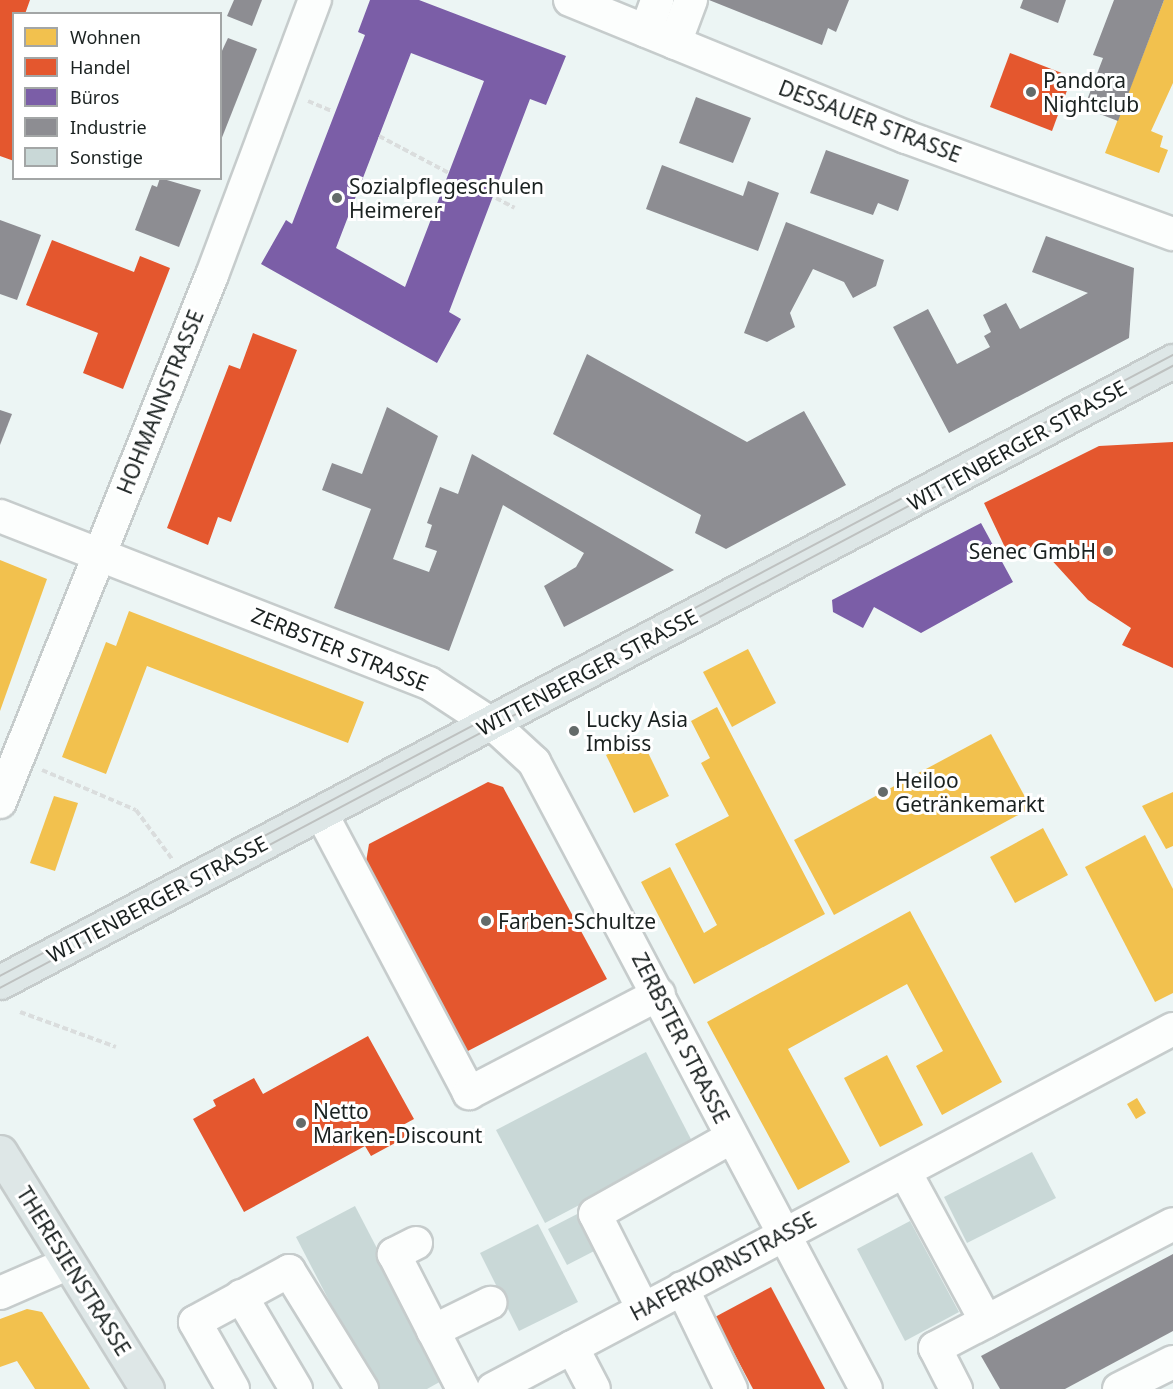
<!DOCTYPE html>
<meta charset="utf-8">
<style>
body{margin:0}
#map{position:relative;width:1173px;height:1389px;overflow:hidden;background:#ecf5f4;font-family:"Noto Sans",sans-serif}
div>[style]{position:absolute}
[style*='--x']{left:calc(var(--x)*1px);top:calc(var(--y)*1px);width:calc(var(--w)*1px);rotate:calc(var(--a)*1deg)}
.homes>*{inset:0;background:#f2c14e}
.shops>*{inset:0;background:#e4572e}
.offices>*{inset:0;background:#7b5ea7}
.industry>*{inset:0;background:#8d8d92}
.building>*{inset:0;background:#c9d8d7}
.path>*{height:4px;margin-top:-2px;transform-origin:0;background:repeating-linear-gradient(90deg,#dadddd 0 6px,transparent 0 9px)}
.roads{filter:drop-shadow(2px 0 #c6cccc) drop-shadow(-2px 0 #c6cccc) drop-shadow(0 2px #c6cccc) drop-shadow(0 -2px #c6cccc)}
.minor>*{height:32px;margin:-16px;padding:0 16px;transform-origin:16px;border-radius:16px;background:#fcfefd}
.major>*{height:33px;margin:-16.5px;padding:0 16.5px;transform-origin:16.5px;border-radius:16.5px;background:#dee7e7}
.tram>*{height:1.5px;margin:-0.75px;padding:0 0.75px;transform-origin:0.75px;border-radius:0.75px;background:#bec1c0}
.dots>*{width:16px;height:16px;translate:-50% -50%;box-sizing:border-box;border:3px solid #fff;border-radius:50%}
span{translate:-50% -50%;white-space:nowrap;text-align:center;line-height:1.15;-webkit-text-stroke:6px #fff;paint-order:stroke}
.poi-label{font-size:21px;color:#1a2120}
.left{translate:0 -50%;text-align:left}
.right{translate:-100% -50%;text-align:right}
.street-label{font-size:21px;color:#1a2120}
.legend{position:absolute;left:12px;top:12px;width:210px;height:168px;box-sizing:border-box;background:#fff;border:2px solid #a3a6a6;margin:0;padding:8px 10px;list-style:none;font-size:18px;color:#1a2120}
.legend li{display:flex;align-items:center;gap:12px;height:30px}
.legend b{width:30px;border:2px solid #a3a6a6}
</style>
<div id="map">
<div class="homes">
<div style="clip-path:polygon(1164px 0,1173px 0,1173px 83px,1151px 131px,1163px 136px,1160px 147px,1168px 150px,1159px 173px,1105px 153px)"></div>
<div style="clip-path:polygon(0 560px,47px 579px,0 711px)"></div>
<div style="clip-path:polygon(129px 611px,364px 702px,348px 743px,147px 666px,106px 774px,62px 757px,106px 642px,116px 646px)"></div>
<div style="clip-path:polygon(748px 649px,776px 703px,732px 727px,703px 672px)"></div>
<div style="clip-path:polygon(717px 707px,825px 914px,694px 984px,641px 882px,670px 867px,704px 933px,717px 925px,675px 844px,729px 816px,701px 763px,710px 758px,691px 721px)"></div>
<div style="clip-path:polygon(991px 734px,1031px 808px,834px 915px,794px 840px)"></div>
<div style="clip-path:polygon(641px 738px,669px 796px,634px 813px,606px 755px)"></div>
<div style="clip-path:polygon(1173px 792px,1173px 846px,1166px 849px,1142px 806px)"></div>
<div style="clip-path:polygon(54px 796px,78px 803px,55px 871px,30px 863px)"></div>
<div style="clip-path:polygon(1043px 828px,1068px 875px,1015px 903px,990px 857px)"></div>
<div style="clip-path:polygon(1145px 835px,1173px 889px,1173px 993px,1155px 1002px,1085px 867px)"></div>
<div style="clip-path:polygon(910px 911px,1002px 1082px,942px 1115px,916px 1066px,943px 1051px,907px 984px,788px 1049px,850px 1162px,798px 1190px,707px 1022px)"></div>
<div style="clip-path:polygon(887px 1055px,923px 1125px,880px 1147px,844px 1078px)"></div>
<div style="clip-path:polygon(1137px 1098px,1146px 1113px,1136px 1119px,1127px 1104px)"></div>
<div style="clip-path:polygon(27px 1309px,42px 1312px,90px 1389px,35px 1389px,17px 1361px,0 1367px,0 1319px)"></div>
</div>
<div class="shops">
<div style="clip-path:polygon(0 0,30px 0,25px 14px,14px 14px,14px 161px,0 156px)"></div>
<div style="clip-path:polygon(1010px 53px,1072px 77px,1052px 131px,990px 107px)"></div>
<div style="clip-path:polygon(52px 240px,134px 272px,140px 256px,170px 268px,123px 389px,83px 373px,98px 333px,26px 305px)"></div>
<div style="clip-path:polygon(253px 333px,297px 350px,231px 522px,218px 517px,208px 545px,167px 528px,229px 365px,240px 369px)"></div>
<div style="clip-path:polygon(1173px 442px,1173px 668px,1122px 645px,1131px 628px,1088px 600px,1037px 544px,1010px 558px,984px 503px,1099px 446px)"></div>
<div style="clip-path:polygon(488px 782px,503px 787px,607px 979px,464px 1053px,366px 862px,369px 844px)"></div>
<div style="clip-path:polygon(368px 1036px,414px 1119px,403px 1125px,408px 1136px,371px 1156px,365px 1146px,244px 1212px,193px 1119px,216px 1106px,213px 1100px,254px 1078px,263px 1094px)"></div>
<div style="clip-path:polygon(771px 1287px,825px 1389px,753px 1389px,715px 1317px)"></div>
</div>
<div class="offices">
<div style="clip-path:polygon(evenodd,370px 0,419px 0,566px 56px,546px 105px,530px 99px,449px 312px,461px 319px,437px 363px,261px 264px,286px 220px,292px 224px,365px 35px,358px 32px,370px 0,411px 53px,484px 81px,405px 287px,336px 248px,411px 53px)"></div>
<div style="clip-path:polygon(981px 523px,1013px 582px,921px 633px,874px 607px,863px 628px,833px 612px,832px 600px)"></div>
</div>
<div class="industry">
<div style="clip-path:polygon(234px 0,262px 0,252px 26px,227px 16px)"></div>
<div style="clip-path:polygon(709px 0,849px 0,836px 32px,828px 28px,822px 45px)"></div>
<div style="clip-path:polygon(1023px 0,1066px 0,1058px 23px,1020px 8px)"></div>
<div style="clip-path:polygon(1114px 0,1164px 0,1118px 121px,1084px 108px,1103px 58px,1093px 55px)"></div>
<div style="clip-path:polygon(228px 38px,257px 49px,221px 140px,220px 55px)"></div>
<div style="clip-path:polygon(696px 97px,751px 118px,733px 163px,679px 143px)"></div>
<div style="clip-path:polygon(826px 150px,909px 180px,898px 211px,878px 203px,873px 215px,810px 193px)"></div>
<div style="clip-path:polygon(662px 165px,743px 196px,748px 181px,779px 193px,758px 251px,646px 209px)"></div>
<div style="clip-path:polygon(160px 178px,201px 190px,179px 247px,135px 230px,152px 185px,157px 187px)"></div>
<div style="clip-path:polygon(0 220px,41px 235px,17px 300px,0 294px)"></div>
<div style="clip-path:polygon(786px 222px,884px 260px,876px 286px,853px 298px,844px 282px,813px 269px,790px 313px,795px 327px,767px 342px,744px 333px)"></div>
<div style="clip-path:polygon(1046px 236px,1134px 268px,1129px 338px,949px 433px,893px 327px,928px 309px,957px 364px,990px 347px,984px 336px,991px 332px,983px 315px,1006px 303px,1020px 329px,1088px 293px,1032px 272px)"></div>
<div style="clip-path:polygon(587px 354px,747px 442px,804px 411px,846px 485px,726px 549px,695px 533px,701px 515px,553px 434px)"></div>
<div style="clip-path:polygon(387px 407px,438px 436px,393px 559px,429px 572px,437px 551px,425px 547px,432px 525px,427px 523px,440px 487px,458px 494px,472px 454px,674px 570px,564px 627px,544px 586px,576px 567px,584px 553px,503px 505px,449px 651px,334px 608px,371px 509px,322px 490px,332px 463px,362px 474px)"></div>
<div style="clip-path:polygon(0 410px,12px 414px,0 445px)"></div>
<div style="clip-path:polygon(1173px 1254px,1173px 1331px,1065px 1389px,1000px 1389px,981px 1356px)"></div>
</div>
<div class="building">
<div style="clip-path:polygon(646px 1052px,694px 1145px,545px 1223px,496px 1130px)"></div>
<div style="clip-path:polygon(1032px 1152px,1056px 1198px,967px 1243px,944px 1197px)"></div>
<div style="clip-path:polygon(355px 1206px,445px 1379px,427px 1389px,375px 1389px,296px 1237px)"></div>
<div style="clip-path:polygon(583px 1211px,602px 1247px,567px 1265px,548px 1229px)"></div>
<div style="clip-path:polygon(910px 1221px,959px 1312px,905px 1341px,857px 1249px)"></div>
<div style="clip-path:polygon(538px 1224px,578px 1302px,519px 1331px,480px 1253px)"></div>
</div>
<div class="path">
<div style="--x:308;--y:101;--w:26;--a:23"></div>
<div style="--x:379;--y:136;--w:79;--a:27.9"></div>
<div style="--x:496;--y:198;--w:21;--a:28"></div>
<div style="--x:42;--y:770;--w:102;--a:23.1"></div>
<div style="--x:136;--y:810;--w:61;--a:53.7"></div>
<div style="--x:20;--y:1012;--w:102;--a:20"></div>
</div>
<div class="roads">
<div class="minor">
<div style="--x:570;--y:0;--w:363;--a:22.2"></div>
<div style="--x:906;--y:137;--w:284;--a:20"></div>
<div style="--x:646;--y:31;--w:33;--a:-70"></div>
<div style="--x:675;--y:43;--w:46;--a:-69.6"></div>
<div style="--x:0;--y:516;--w:460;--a:21.3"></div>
<div style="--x:429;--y:683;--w:80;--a:33.3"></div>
<div style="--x:496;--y:727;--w:52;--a:42.6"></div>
<div style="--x:534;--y:762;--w:709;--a:62.1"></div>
<div style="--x:0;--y:802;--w:568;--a:-68.09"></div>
<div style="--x:212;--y:275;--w:294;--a:-69.5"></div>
<div style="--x:321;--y:813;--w:317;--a:62.1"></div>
<div style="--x:469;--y:1093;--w:214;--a:-27.5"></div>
<div style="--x:905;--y:1172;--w:170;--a:61.5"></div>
<div style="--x:416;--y:1243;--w:25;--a:153"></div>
<div style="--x:394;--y:1254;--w:152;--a:62.9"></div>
<div style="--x:682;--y:1288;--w:112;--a:64.1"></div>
<div style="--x:0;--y:1293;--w:75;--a:-23.5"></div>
<div style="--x:241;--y:1296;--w:108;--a:59.4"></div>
<div style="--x:643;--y:1309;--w:106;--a:-116.8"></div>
<div style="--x:595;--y:1214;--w:157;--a:-29.3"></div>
<div style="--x:433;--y:1331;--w:64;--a:-26.2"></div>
<div style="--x:572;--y:1347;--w:47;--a:62.4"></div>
<div style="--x:233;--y:1389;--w:77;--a:-119.6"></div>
<div style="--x:195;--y:1322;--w:107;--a:-28.5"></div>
<div style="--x:289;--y:1271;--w:139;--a:58.3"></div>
<div style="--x:493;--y:1389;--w:769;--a:-27.9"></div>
<div style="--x:956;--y:1389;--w:46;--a:-117.1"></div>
<div style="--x:935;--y:1348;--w:268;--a:-27.5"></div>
<div style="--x:1119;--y:1389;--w:60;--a:-26.6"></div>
</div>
<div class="major">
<div style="--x:0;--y:982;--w:1327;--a:-27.9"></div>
<div style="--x:0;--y:1152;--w:279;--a:58.2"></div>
</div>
</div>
<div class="tram">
<div style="--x:0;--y:976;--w:1327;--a:-27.9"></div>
<div style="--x:0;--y:988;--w:1328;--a:-27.94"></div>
</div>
<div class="dots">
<div style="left:1031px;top:92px;background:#646b6a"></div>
<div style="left:337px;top:198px;background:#646b6a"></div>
<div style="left:1108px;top:551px;background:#646b6a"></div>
<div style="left:574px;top:731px;background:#646b6a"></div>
<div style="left:883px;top:792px;background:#646b6a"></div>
<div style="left:486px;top:921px;background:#646b6a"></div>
<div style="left:301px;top:1123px;background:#646b6a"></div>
</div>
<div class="poi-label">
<span class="left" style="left:1043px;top:92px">Pandora<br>Nightclub</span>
<span class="left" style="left:349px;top:198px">Sozialpflegeschulen<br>Heimerer</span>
<span class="right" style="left:1096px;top:551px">Senec GmbH</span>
<span class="left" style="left:586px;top:731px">Lucky Asia<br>Imbiss</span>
<span class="left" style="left:895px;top:792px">Heiloo<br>Getränkemarkt</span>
<span class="left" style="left:498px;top:921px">Farben-Schultze</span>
<span class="left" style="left:313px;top:1123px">Netto<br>Marken-Discount</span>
</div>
<div class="street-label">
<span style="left:870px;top:121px;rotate:21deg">DESSAUER STRASSE</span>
<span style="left:160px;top:402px;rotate:-68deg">HOHMANNSTRASSE</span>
<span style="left:1017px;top:445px;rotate:-29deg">WITTENBERGER STRASSE</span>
<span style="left:340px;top:649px;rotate:22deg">ZERBSTER STRASSE</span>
<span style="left:587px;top:672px;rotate:-28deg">WITTENBERGER STRASSE</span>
<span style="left:157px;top:899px;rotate:-28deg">WITTENBERGER STRASSE</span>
<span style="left:681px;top:1038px;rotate:63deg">ZERBSTER STRASSE</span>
<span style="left:723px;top:1266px;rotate:-28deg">HAFERKORNSTRASSE</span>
<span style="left:74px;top:1271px;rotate:58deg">THERESIENSTRASSE</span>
</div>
<ul class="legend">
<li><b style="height:16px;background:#f2c14e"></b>Wohnen</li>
<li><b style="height:16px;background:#e4572e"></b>Handel</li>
<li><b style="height:16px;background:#7b5ea7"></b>Büros</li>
<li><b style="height:16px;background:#8d8d92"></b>Industrie</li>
<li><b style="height:16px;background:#c9d8d7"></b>Sonstige</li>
</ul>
</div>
